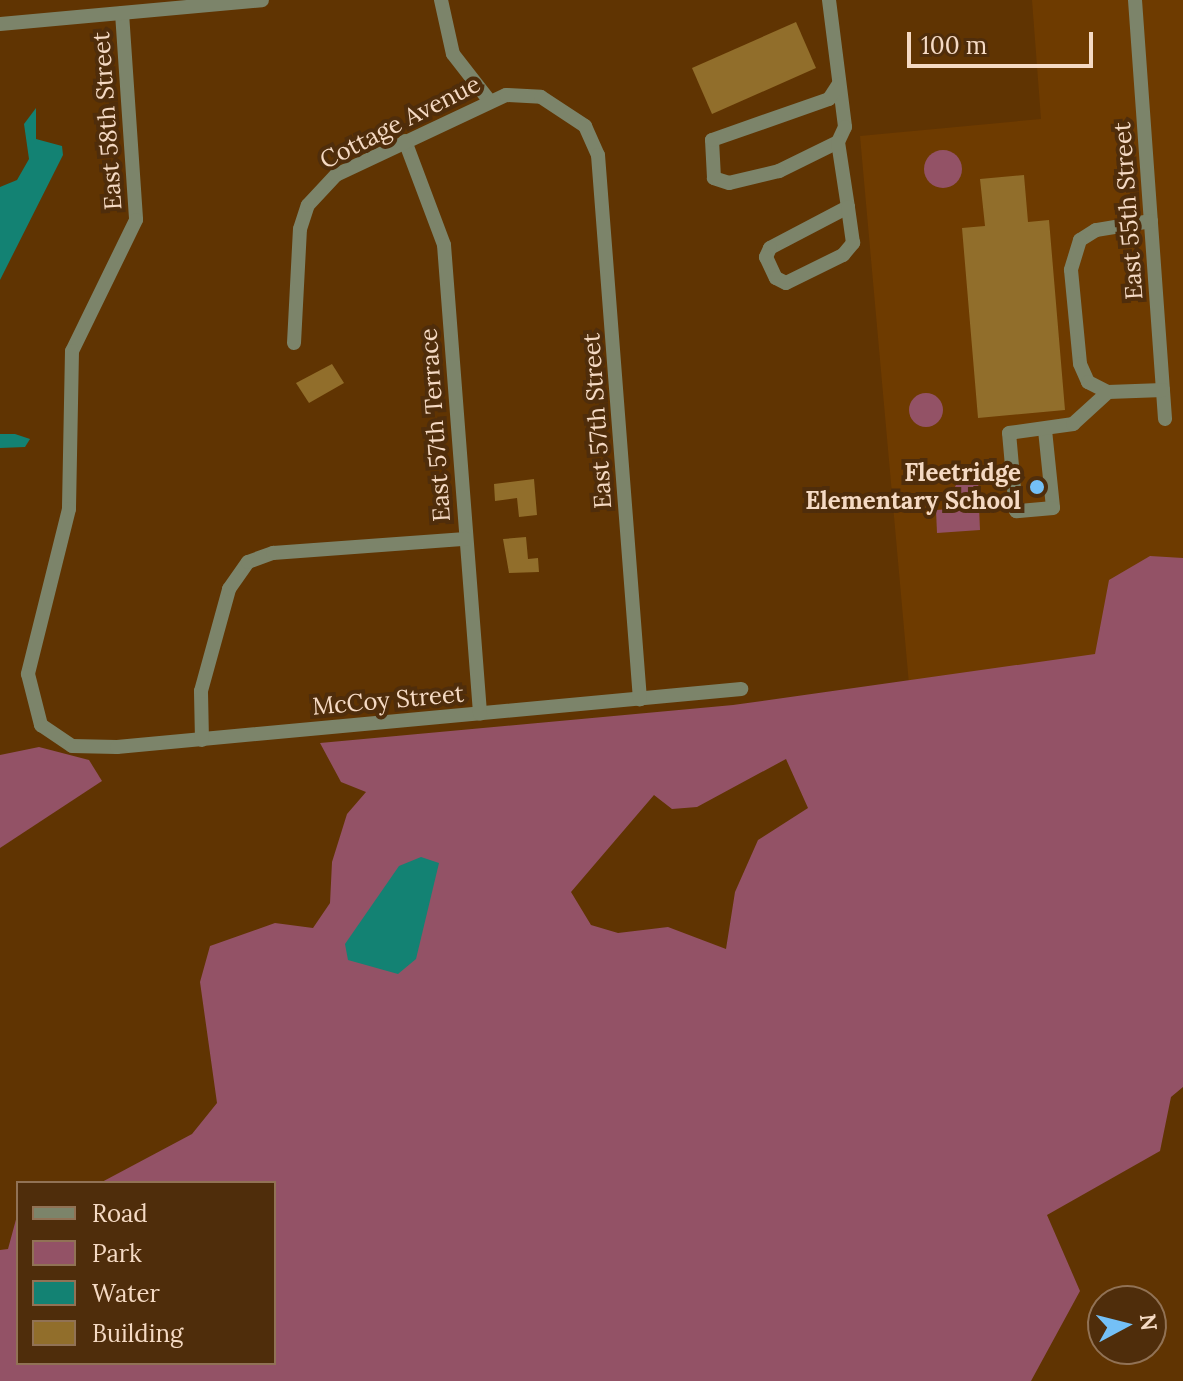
<!DOCTYPE html>
<style>
body{margin:0}
#map{position:relative;width:1183px;height:1381px;overflow:hidden;background:#603402;font-family:Lora,serif}
div>[style]{position:absolute}
[style*='--x']{left:calc(var(--x)*1px);top:calc(var(--y)*1px);width:calc(var(--w)*1px);rotate:calc(var(--a)*1deg)}
.built>*{inset:0;background:#6e3b00}
.green>*{inset:0;background:#935266}
.round{border-radius:50%}
.water>*{inset:0;background:#138273}
.building>*{inset:0;background:#916e2b}
.minor>*{height:14px;margin:-7px;padding:0 7px;transform-origin:7px;border-radius:7px;background:#7c846a}
.dots>*{width:22px;height:22px;translate:-50% -50%;box-sizing:border-box;border:4px solid #4f2d0b;border-radius:50%}
span{translate:-50% -50%;white-space:nowrap;text-align:center;line-height:1.15;-webkit-text-stroke:8px #4f2d0b;paint-order:stroke}
.street-label{font-size:24px;color:#f5dac4}
.poi-label{font-size:24px;color:#f5dac4;font-weight:700}
.right{translate:-100% -50%;text-align:right}
.legend{position:absolute;left:16px;top:1181px;width:260px;height:184px;box-sizing:border-box;background:#4f2d0b;border:2px solid #917255;margin:0;padding:10px 14px;list-style:none;font-size:24px;color:#f5dac4}
.legend li{display:flex;align-items:center;gap:16px;height:40px}
.legend b{width:40px;border:2px solid #917255}
.north{position:absolute;left:1087px;top:1285px;width:80px;height:80px;box-sizing:border-box;background:#4f2d0b;border:2px solid #917255;border-radius:50%;rotate:83deg;font-size:22px;font-weight:700;line-height:32px;text-align:center;color:#f5dac4}
.north::after{content:'';display:block;margin:auto;width:28px;height:36px;background:#74c0f6;clip-path:polygon(50% 0,100% 100%,50% 72%,0 100%)}
.scale{position:absolute;left:907px;top:32px;width:186px;height:36px;box-sizing:border-box;border:4px solid #f5dac4;border-top:0;padding-left:10px;font-size:24px;line-height:28px;white-space:nowrap;color:#f5dac4;-webkit-text-stroke:6px #4f2d0b;paint-order:stroke}
</style>
<div id="map">
<div class="built">
<div style="clip-path:polygon(1032px 0,1183px 0,1183px 658px,909px 684px,860px 136px,1041px 119px)"></div>
</div>
<div class="green">
<div class="round" style="left:924px;top:150px;width:38px;height:38px"></div>
<div class="round" style="left:909px;top:393px;width:34px;height:34px"></div>
<div class="round" style="left:954px;top:479px;width:26px;height:26px"></div>
<div style="clip-path:polygon(979px 507px,980px 530px,937px 533px,936px 510px)"></div>
<div style="clip-path:polygon(evenodd,1150px 556px,1183px 558px,1183px 1087px,1171px 1097px,1160px 1151px,1047px 1215px,1080px 1291px,1031px 1381px,0 1381px,0 1250px,8px 1249px,18px 1212px,18px 1363px,274px 1363px,274px 1183px,100px 1183px,192px 1134px,217px 1103px,200px 982px,210px 946px,275px 923px,313px 928px,330px 903px,332px 862px,347px 814px,366px 792px,341px 782px,320px 743px,733px 705px,1095px 654px,1109px 580px,1150px 556px,786px 759px,808px 808px,758px 840px,735px 892px,726px 949px,668px 927px,618px 933px,591px 925px,571px 892px,654px 795px,672px 809px,697px 807px,786px 759px)"></div>
<div style="clip-path:polygon(39px 747px,89px 760px,102px 781px,0 848px,0 755px)"></div>
</div>
<div class="water">
<div style="clip-path:polygon(36px 108px,36px 139px,62px 146px,63px 155px,0 280px,0 187px,17px 180px,29px 159px,24px 124px)"></div>
<div style="clip-path:polygon(0 434px,15px 434px,30px 439px,25px 447px,0 448px)"></div>
<div style="clip-path:polygon(421px 857px,439px 863px,416px 959px,398px 974px,348px 960px,345px 944px,399px 866px)"></div>
</div>
<div class="building">
<div style="clip-path:polygon(796px 22px,816px 68px,712px 114px,692px 68px)"></div>
<div style="clip-path:polygon(1024px 175px,1028px 222px,1049px 220px,1065px 410px,978px 418px,962px 228px,985px 226px,980px 179px)"></div>
<div style="clip-path:polygon(332px 364px,344px 383px,309px 403px,296px 383px)"></div>
<div style="clip-path:polygon(534px 479px,537px 515px,519px 517px,517px 498px,495px 501px,494px 484px)"></div>
<div style="clip-path:polygon(526px 537px,528px 559px,538px 558px,539px 572px,509px 573px,503px 539px)"></div>
</div>
<div class="minor">
<div style="--x:441;--y:0;--w:55;--a:77.5"></div>
<div style="--x:453;--y:54;--w:57;--a:52.1"></div>
<div style="--x:829;--y:0;--w:128;--a:82.8"></div>
<div style="--x:845;--y:127;--w:17;--a:115"></div>
<div style="--x:838;--y:142;--w:66;--a:153.8"></div>
<div style="--x:779;--y:171;--w:51;--a:166.5"></div>
<div style="--x:729;--y:183;--w:16;--a:-162"></div>
<div style="--x:714;--y:178;--w:38;--a:-93"></div>
<div style="--x:712;--y:140;--w:124;--a:-19.3"></div>
<div style="--x:829;--y:99;--w:17;--a:-57"></div>
<div style="--x:1135;--y:0;--w:420;--a:85.9"></div>
<div style="--x:122;--y:13;--w:207;--a:86.1"></div>
<div style="--x:136;--y:220;--w:146;--a:116"></div>
<div style="--x:72;--y:351;--w:158;--a:91.1"></div>
<div style="--x:69;--y:509;--w:170;--a:104"></div>
<div style="--x:28;--y:674;--w:53;--a:75.7"></div>
<div style="--x:41;--y:725;--w:37;--a:34"></div>
<div style="--x:72;--y:746;--w:45;--a:1.3"></div>
<div style="--x:117;--y:747;--w:627;--a:-5.31"></div>
<div style="--x:0;--y:24;--w:263;--a:-5.2"></div>
<div style="--x:405;--y:141;--w:111;--a:69.4"></div>
<div style="--x:444;--y:245;--w:470;--a:85.6"></div>
<div style="--x:838;--y:142;--w:66;--a:81.3"></div>
<div style="--x:848;--y:207;--w:88;--a:152.3"></div>
<div style="--x:770;--y:248;--w:10;--a:114"></div>
<div style="--x:766;--y:257;--w:23;--a:65"></div>
<div style="--x:776;--y:278;--w:11;--a:27"></div>
<div style="--x:786;--y:283;--w:64;--a:-26.2"></div>
<div style="--x:843;--y:255;--w:16;--a:-50"></div>
<div style="--x:853;--y:243;--w:36;--a:-98"></div>
<div style="--x:1151;--y:221;--w:56;--a:170.7"></div>
<div style="--x:1096;--y:230;--w:19;--a:148"></div>
<div style="--x:1080;--y:240;--w:31;--a:107"></div>
<div style="--x:1071;--y:270;--w:94;--a:84.5"></div>
<div style="--x:1080;--y:364;--w:20;--a:66"></div>
<div style="--x:1088;--y:382;--w:22;--a:27"></div>
<div style="--x:1108;--y:392;--w:55;--a:-2.1"></div>
<div style="--x:294;--y:343;--w:114;--a:-87"></div>
<div style="--x:300;--y:229;--w:25;--a:-72"></div>
<div style="--x:308;--y:205;--w:41;--a:-47"></div>
<div style="--x:336;--y:175;--w:188;--a:-25.2"></div>
<div style="--x:506;--y:95;--w:35;--a:3"></div>
<div style="--x:541;--y:97;--w:53;--a:33.4"></div>
<div style="--x:585;--y:126;--w:32;--a:66"></div>
<div style="--x:598;--y:155;--w:546;--a:85.59"></div>
<div style="--x:1045;--y:430;--w:78;--a:84.1"></div>
<div style="--x:1053;--y:508;--w:37;--a:175"></div>
<div style="--x:1016;--y:511;--w:78;--a:-95.1"></div>
<div style="--x:1009;--y:433;--w:65;--a:-8"></div>
<div style="--x:1073;--y:424;--w:47;--a:-42.4"></div>
<div style="--x:202;--y:740;--w:49;--a:-91.2"></div>
<div style="--x:201;--y:691;--w:106;--a:-74.6"></div>
<div style="--x:229;--y:589;--w:33;--a:-55"></div>
<div style="--x:248;--y:562;--w:27;--a:-20"></div>
<div style="--x:273;--y:553;--w:193;--a:-4.2"></div>
</div>
<div class="dots">
<div style="left:1037px;top:487px;background:#74c0f6"></div>
</div>
<div class="street-label">
<span style="left:107px;top:121px;rotate:-94deg">East 58th Street</span>
<span style="left:400px;top:122px;rotate:-27deg">Cottage Avenue</span>
<span style="left:1128px;top:211px;rotate:-94deg">East 55th Street</span>
<span style="left:597px;top:421px;rotate:-94deg">East 57th Street</span>
<span style="left:435px;top:425px;rotate:-94deg">East 57th Terrace</span>
<span style="left:388px;top:700px;rotate:-5deg">McCoy Street</span>
</div>
<div class="poi-label">
<span class="right" style="left:1021px;top:487px">Fleetridge<br>Elementary School</span>
</div>
<ul class="legend">
<li><b style="height:10px;background:#7c846a"></b>Road</li>
<li><b style="height:22px;background:#935266"></b>Park</li>
<li><b style="height:22px;background:#138273"></b>Water</li>
<li><b style="height:22px;background:#916e2b"></b>Building</li>
</ul>
<div class="north">N</div>
<div class="scale">100 m</div>
</div>
